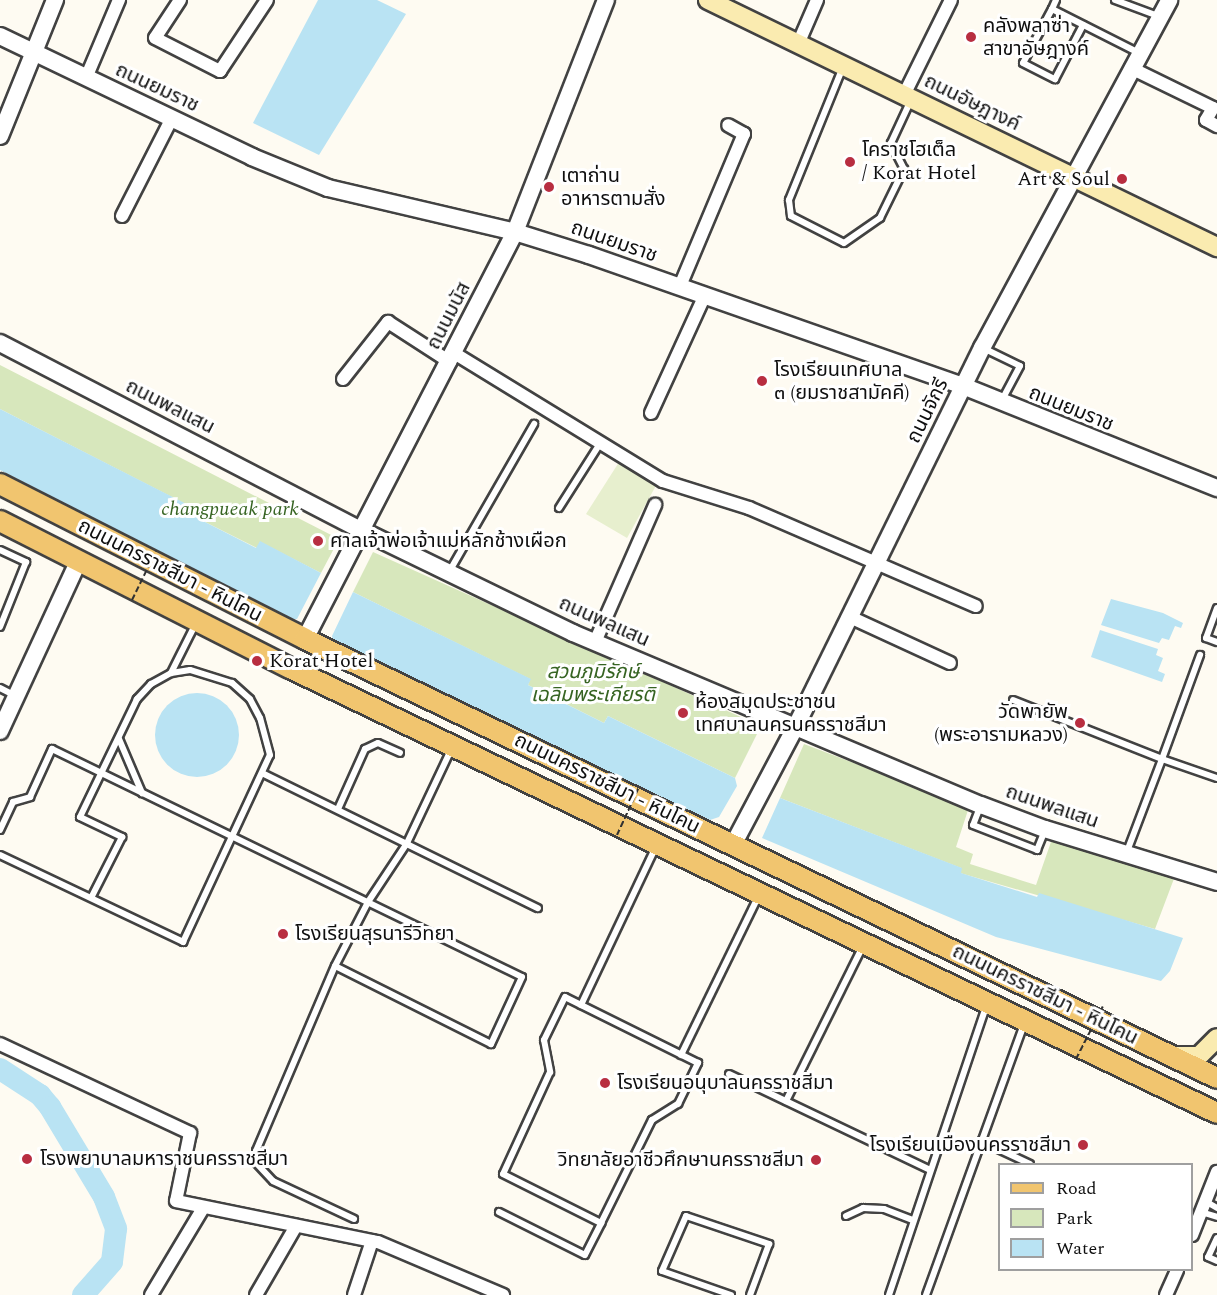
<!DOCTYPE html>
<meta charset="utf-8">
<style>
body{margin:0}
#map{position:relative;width:1217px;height:1295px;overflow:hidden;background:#fefbf2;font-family:Spectral,"Noto Sans Thai",serif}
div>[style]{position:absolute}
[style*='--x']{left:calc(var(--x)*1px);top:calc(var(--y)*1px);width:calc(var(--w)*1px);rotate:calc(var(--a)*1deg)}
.green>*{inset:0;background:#d7e7bc}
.pitch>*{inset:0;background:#e7efce}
.water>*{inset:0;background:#b9e3f3}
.round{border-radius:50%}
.river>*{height:22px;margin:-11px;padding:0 11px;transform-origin:11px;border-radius:11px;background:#b9e3f3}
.roads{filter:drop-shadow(2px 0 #424242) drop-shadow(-2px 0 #424242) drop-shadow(0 2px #424242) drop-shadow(0 -2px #424242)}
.service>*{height:6px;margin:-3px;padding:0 3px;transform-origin:3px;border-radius:3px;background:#fff}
.minor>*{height:12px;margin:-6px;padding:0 6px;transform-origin:6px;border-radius:6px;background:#fff}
.tertiary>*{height:16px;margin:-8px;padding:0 8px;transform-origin:8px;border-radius:8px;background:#fff}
.secondary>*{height:18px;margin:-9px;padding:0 9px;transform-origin:9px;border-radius:9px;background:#faebb0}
.primary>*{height:20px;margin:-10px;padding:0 10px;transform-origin:10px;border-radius:10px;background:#f1c56f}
.path-bridge>*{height:2px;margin-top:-1px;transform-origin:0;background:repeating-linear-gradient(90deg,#313131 0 6px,transparent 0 9px)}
.dots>*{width:16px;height:16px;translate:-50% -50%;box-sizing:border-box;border:3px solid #fff;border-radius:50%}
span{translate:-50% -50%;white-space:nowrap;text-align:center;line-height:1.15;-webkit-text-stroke:6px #fff;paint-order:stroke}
.poi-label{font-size:20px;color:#0f0f0f}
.left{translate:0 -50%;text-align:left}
.right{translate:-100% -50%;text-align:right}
.street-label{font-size:20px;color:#0f0f0f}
.park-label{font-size:20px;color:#366422;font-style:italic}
.legend{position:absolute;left:998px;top:1163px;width:195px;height:108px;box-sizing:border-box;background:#fff;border:2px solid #9f9f9f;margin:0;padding:8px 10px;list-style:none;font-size:18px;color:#0f0f0f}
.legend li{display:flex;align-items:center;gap:12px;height:30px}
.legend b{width:30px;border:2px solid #9f9f9f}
</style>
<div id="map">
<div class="green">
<div style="clip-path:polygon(0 365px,339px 539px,321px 573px,260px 542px,257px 548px,205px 522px,207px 515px,0 409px)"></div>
<div style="clip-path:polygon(373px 552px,761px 726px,735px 778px,608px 716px,604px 723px,528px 685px,530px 679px,353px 592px)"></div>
<div style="clip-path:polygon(804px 744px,969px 807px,956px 847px,973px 854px,970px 864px,1036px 885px,1052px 839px,1175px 876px,1155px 929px,960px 873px,961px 868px,780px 798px)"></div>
</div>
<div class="pitch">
<div style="clip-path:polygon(621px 459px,658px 482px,627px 538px,586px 514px)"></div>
</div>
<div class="water">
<div style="clip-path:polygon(318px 0,377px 0,406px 14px,319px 155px,253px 123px)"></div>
<div style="clip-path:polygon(0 409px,208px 515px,205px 522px,256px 548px,260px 541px,321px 573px,297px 619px,289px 619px,0 470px)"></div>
<div style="clip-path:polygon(353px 592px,531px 679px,528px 685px,604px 723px,608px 716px,735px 778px,737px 786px,719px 817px,710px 820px,333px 641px,332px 636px)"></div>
<div style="clip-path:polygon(1111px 599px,1163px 613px,1183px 623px,1181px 628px,1175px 626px,1169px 640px,1162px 638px,1159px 643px,1101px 625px)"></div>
<div style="clip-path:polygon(1100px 630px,1158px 649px,1156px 655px,1163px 658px,1158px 671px,1165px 674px,1162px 682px,1091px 657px)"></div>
<div class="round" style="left:155px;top:693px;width:84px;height:84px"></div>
<div style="clip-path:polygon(780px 798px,962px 868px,961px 873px,1037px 897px,1039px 893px,1183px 938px,1170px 971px,1161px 981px,996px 937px,762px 838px)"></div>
</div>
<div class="river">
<div style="--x:0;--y:1069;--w:48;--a:33"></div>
<div style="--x:40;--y:1095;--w:16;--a:50"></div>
<div style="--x:50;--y:1107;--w:105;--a:59"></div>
<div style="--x:104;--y:1197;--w:34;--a:69"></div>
<div style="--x:116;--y:1229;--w:33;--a:97"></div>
<div style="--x:112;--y:1262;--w:44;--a:131.3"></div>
</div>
<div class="roads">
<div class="service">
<div style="--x:1056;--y:0;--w:10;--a:114"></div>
<div style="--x:1052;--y:9;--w:97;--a:26.8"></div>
<div style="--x:1115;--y:0;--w:46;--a:20.4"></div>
<div style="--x:1052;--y:9;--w:61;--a:118.2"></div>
<div style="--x:1023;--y:63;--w:36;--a:27"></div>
<div style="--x:1055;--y:79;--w:61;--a:-62.6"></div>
<div style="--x:843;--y:67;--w:144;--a:112.1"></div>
<div style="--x:789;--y:200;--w:16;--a:83"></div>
<div style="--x:791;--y:216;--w:59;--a:27"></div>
<div style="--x:844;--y:243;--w:44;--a:-34.8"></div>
<div style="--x:880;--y:218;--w:55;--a:-63.9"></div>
<div style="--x:904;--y:169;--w:29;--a:-117"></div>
<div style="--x:891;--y:143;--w:45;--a:-65.1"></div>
<div style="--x:983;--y:348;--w:41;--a:25.9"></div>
<div style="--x:1020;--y:366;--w:38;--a:118"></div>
<div style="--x:559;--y:508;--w:78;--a:-57.5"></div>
<div style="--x:0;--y:550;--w:29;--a:25"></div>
<div style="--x:26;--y:562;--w:70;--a:111.8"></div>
<div style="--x:449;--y:572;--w:171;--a:-60.1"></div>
<div style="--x:1217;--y:608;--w:32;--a:110"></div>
<div style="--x:1206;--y:638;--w:12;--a:20"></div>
<div style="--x:171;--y:673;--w:56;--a:-63.4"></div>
<div style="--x:0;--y:688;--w:18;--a:27"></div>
<div style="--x:1013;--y:700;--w:160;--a:21.6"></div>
<div style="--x:1162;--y:759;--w:111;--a:-69.9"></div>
<div style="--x:119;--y:739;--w:59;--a:66.9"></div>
<div style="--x:264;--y:774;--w:305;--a:26.1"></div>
<div style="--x:980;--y:807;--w:19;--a:111"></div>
<div style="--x:973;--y:825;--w:69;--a:21.3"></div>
<div style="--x:1037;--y:850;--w:22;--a:-68"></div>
<div style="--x:338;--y:809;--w:66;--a:-65.8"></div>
<div style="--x:365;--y:749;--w:14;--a:-25"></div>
<div style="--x:378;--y:743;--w:24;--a:24"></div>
<div style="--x:0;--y:830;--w:31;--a:-65"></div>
<div style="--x:13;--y:802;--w:18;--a:-16"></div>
<div style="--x:30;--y:797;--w:53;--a:-65.4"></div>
<div style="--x:52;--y:749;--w:522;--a:25.88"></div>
<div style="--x:522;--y:977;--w:74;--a:114.8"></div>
<div style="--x:491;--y:1044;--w:174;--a:-153.4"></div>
<div style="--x:1126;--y:854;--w:102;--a:-69.2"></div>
<div style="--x:1162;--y:759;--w:58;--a:19.1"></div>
<div style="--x:0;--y:855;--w:203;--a:25.4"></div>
<div style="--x:183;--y:942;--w:206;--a:-65.1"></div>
<div style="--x:270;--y:755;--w:38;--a:-105"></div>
<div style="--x:260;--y:718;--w:21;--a:-118"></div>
<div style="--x:250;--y:699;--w:24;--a:-138"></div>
<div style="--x:232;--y:683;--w:44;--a:-162.8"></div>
<div style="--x:190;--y:670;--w:19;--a:171"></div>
<div style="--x:171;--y:673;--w:23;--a:151"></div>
<div style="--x:151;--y:684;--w:21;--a:133"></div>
<div style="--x:137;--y:699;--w:131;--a:115.8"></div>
<div style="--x:80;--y:817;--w:47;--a:25.5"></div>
<div style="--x:122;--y:837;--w:68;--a:116.9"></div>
<div style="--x:581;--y:1005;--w:176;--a:-64.7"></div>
<div style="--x:681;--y:1055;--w:176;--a:-64"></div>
<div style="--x:729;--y:1074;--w:223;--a:25.5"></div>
<div style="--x:786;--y:1101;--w:173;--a:-63.6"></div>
<div style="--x:981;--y:1141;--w:54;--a:25.1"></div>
<div style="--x:1205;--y:1201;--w:14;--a:30"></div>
<div style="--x:499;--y:1212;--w:96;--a:26.6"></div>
<div style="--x:585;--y:1255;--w:36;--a:-63"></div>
<div style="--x:601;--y:1223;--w:115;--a:-63.7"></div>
<div style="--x:652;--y:1120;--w:31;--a:-32"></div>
<div style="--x:678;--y:1104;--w:46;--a:-64"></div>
<div style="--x:698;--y:1063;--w:148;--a:-153.6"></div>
<div style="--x:565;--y:997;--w:48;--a:116"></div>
<div style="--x:544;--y:1040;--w:33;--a:79"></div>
<div style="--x:550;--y:1072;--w:112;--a:114.7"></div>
<div style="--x:503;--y:1174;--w:110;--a:26.6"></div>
<div style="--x:1201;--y:1212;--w:17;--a:17"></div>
<div style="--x:846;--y:1216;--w:19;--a:-25"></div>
<div style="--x:863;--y:1208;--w:21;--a:3"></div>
<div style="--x:884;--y:1209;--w:31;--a:21"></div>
<div style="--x:354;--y:1219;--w:89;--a:-154.9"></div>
<div style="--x:273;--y:1181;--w:25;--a:-133"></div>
<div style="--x:256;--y:1163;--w:12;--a:-90"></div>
<div style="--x:256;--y:1151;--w:201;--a:-66.9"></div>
<div style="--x:335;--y:966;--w:72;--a:-62.7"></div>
<div style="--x:368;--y:902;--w:71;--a:-56.5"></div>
<div style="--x:407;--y:843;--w:105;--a:-64.7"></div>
<div style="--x:1217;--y:1238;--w:21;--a:115"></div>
<div style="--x:1208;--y:1257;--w:10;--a:24"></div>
<div style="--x:731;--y:1295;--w:73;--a:-160.8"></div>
<div style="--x:662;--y:1271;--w:60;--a:-66.4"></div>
<div style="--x:686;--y:1216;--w:88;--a:18.6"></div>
<div style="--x:769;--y:1244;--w:54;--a:110.4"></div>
<div style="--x:889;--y:1295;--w:307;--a:-71.4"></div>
<div style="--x:926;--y:1295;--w:287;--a:-70.1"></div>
</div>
<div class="minor">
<div style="--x:180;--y:0;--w:45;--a:123.3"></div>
<div style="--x:155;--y:38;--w:73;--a:26.9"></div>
<div style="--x:220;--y:71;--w:85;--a:-56.5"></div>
<div style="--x:798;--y:44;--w:48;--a:-66.6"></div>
<div style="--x:1131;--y:68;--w:91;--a:26"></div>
<div style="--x:1213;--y:108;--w:14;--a:120"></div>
<div style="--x:1206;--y:120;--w:13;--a:29"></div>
<div style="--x:86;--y:78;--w:85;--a:-67.1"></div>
<div style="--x:904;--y:95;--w:106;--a:-63.7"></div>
<div style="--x:122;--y:216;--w:110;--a:-63"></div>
<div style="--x:680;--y:286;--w:165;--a:-67.2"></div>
<div style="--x:744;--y:134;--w:18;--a:-151"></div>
<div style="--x:454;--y:353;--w:245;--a:31.5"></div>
<div style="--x:663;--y:481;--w:90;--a:17.4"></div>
<div style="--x:749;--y:508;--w:247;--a:23.4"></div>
<div style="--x:343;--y:379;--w:73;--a:-51.7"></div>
<div style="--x:388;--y:322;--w:74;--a:32.8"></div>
<div style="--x:651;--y:413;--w:130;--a:-65.4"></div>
<div style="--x:850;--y:617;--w:110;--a:24.7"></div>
<div style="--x:595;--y:642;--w:150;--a:-66.3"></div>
<div style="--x:0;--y:1044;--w:210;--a:25.1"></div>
<div style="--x:190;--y:1133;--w:69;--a:101.6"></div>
<div style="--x:176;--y:1201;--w:206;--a:11.5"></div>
<div style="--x:378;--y:1242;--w:136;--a:23"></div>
<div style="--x:1192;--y:1235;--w:68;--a:-68.4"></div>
<div style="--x:151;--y:1295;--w:101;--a:-59.1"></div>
<div style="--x:256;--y:1295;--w:80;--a:-59.9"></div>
<div style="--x:354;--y:1295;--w:57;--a:-71.6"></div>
<div style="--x:1166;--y:1295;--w:27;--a:-66"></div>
</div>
<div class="tertiary">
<div style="--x:0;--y:36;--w:280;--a:25.6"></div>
<div style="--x:252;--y:157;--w:82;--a:22.2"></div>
<div style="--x:328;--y:188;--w:192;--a:13.2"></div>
<div style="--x:515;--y:232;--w:77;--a:17.3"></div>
<div style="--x:589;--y:255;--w:396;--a:19.3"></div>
<div style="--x:963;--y:386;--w:274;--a:21.9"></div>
<div style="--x:0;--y:136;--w:147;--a:-68"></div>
<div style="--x:0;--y:343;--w:407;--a:27.4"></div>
<div style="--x:361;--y:530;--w:236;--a:25.9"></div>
<div style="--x:573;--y:633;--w:443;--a:22.9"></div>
<div style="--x:981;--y:805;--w:68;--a:20.6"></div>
<div style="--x:1045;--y:829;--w:180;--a:17.1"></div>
<div style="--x:305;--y:639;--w:458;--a:-62.7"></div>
<div style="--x:515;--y:232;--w:249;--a:-68.6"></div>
<div style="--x:0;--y:731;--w:188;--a:-65.2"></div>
<div style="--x:733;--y:845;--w:132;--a:-62.1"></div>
<div style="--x:795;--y:728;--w:424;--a:-63.8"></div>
<div style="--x:982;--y:348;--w:395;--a:-61.7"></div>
</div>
<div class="secondary">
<div style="--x:708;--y:0;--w:566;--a:25.89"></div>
<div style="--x:1172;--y:1056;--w:27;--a:0"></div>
<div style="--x:1199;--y:1056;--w:25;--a:-45"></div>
</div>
<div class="primary">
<div style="--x:0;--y:484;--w:342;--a:26.9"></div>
<div style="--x:305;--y:639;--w:1012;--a:25.7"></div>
<div style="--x:0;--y:521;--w:325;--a:26.9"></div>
<div style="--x:290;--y:668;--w:1028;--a:25.64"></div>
</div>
</div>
<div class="path-bridge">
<div style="--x:132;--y:600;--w:55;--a:-63.9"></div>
<div style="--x:617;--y:835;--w:53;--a:-65.4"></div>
<div style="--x:1076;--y:1059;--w:59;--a:-63"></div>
</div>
<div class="dots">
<div style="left:971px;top:37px;background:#b82e41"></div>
<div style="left:850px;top:162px;background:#b82e41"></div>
<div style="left:1122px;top:179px;background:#b82e41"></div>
<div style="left:549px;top:187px;background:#b82e41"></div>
<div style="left:762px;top:381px;background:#b82e41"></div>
<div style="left:318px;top:541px;background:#b82e41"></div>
<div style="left:257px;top:661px;background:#b82e41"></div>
<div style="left:683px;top:713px;background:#b82e41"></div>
<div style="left:1080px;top:723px;background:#b82e41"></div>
<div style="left:283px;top:934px;background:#b82e41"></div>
<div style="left:605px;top:1083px;background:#b82e41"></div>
<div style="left:1083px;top:1145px;background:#b82e41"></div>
<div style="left:27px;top:1159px;background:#b82e41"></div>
<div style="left:816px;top:1160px;background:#b82e41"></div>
</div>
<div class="poi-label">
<span class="left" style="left:983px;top:38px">คลังพลาซ่า<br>สาขาอัษฎางค์</span>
<span class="left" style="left:862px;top:162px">โคราชโฮเต็ล<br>/ Korat Hotel</span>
<span class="left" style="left:561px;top:188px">เตาถ่าน<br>อาหารตามสั่ง</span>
<span class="right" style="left:1110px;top:179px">Art &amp; Soul</span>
<span class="left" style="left:774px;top:382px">โรงเรียนเทศบาล<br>๓ (ยมราชสามัคคี)</span>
<span class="left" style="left:330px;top:541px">ศาลเจ้าพ่อเจ้าแม่หลักช้างเผือก</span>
<span class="left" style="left:269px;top:661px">Korat Hotel</span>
<span class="left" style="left:695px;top:714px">ห้องสมุดประชาชน<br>เทศบาลนครนครราชสีมา</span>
<span class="right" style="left:1068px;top:724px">วัดพายัพ<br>(พระอารามหลวง)</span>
<span class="left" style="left:295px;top:934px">โรงเรียนสุรนารีวิทยา</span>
<span class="left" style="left:617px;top:1083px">โรงเรียนอนุบาลนครราชสีมา</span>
<span class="right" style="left:1071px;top:1145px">โรงเรียนเมืองนครราชสีมา</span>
<span class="left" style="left:40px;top:1159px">โรงพยาบาลมหาราชนครราชสีมา</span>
<span class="right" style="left:804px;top:1160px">วิทยาลัยอาชีวศึกษานครราชสีมา</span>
</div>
<div class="street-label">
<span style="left:157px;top:88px;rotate:25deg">ถนนยมราช</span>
<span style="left:972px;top:103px;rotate:26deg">ถนนอัษฎางค์</span>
<span style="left:614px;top:242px;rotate:19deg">ถนนยมราช</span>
<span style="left:449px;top:316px;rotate:-63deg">ถนนมนัส</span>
<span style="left:170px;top:407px;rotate:27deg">ถนนพลแสน</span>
<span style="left:1071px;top:409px;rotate:22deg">ถนนยมราช</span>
<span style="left:928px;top:411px;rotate:-64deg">ถนนจักรี</span>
<span style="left:170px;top:571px;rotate:27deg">ถนนนครราชสีมา - หินโคน</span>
<span style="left:604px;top:622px;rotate:24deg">ถนนพลแสน</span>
<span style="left:607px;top:784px;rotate:26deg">ถนนนครราชสีมา - หินโคน</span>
<span style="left:1052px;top:807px;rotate:19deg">ถนนพลแสน</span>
<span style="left:1045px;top:995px;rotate:26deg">ถนนนครราชสีมา - หินโคน</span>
</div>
<div class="park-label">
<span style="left:230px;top:509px">changpueak park</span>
<span style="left:593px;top:684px">สวนภูมิรักษ์<br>เฉลิมพระเกียรติ</span>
</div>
<ul class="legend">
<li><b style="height:8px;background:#f1c56f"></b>Road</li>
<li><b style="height:16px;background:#d7e7bc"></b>Park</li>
<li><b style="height:16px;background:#b9e3f3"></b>Water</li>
</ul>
</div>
